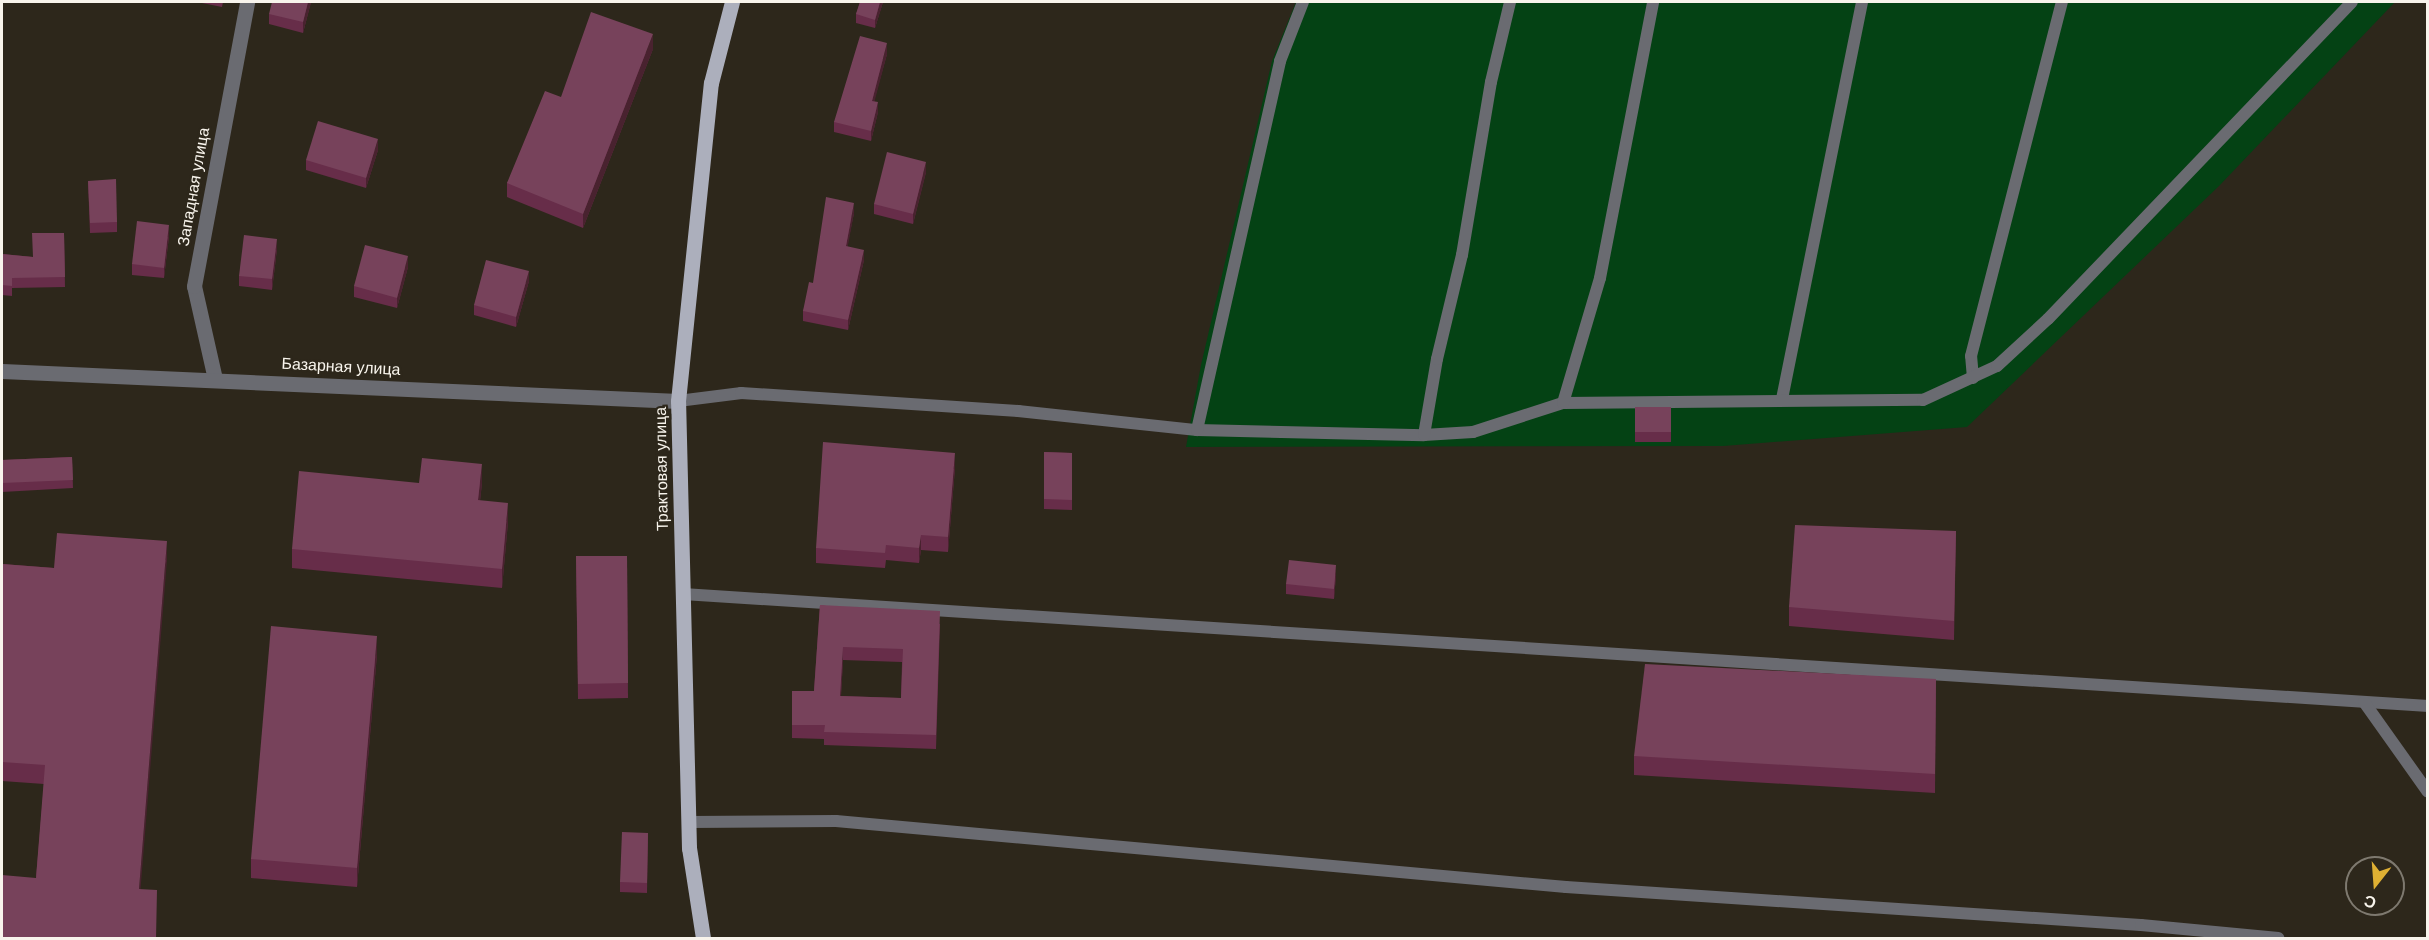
<!DOCTYPE html>
<meta charset="utf-8">
<style>
body{margin:0}
#map{position:relative;width:2429px;height:940px;overflow:hidden;background:#2d271b;font-family:Arial,sans-serif}
div>[style]{position:absolute}
[style*='--x']{left:calc(var(--x)*1px);top:calc(var(--y)*1px);width:calc(var(--w)*1px);rotate:calc(var(--a)*1deg)}
.green>*{inset:0;background:#044214}
.service>*{height:12px;margin:-6px;padding:0 6px;transform-origin:6px;border-radius:6px;background:#6a6b71}
.minor>*{height:15px;margin:-7.5px;padding:0 7.5px;transform-origin:7.5px;border-radius:7.5px;background:#6a6b71}
.tertiary>*{height:15px;margin:-7.5px;padding:0 7.5px;transform-origin:7.5px;border-radius:7.5px;background:#6a6b71}
.primary>*{height:15px;margin:-7.5px;padding:0 7.5px;transform-origin:7.5px;border-radius:7.5px;background:#acafbc}
.wall>*{inset:0;background:#672d49}
.shaded-wall>*{inset:0;background:#49222f}
.building>*{inset:0;background:#77425b}
span{translate:-50% -50%;white-space:nowrap;text-align:center;line-height:1.15;-webkit-text-stroke:4.5px #2d271b;paint-order:stroke}
.street-label{font-size:16px;color:#f8f4ec}
.frame{position:absolute;inset:0;border:3px solid #f8f4ec;pointer-events:none}
.north{position:absolute;left:2345px;top:856px;width:60px;height:60px;box-sizing:border-box;background:#2d271b;border:2px solid #7e796f;border-radius:50%;rotate:197deg;font-size:16px;font-weight:700;line-height:24px;text-align:center;color:#f8f4ec}
.north::after{content:'';display:block;margin:auto;width:21px;height:27px;background:#dfb033;clip-path:polygon(50% 0,100% 100%,50% 72%,0 100%)}
</style>
<div id="map">
<div class="green">
<div style="clip-path:polygon(1296px 2px,2395px 2px,2219px 186px,1967px 427px,1723px 446px,1186px 447px,1201px 365px,1272px 61px)"></div>
</div>
<div class="service">
<div style="--x:1973;--y:378;--w:22;--a:-95"></div>
<div style="--x:1971;--y:356;--w:366;--a:-75.6"></div>
<div style="--x:1782;--y:399;--w:405;--a:-78.6"></div>
<div style="--x:678;--y:401;--w:64;--a:-7.2"></div>
<div style="--x:741;--y:393;--w:278;--a:3.7"></div>
<div style="--x:1018;--y:411;--w:180;--a:6.1"></div>
<div style="--x:1197;--y:430;--w:227;--a:1.3"></div>
<div style="--x:1424;--y:435;--w:49;--a:-3.5"></div>
<div style="--x:1473;--y:432;--w:95;--a:-17.9"></div>
<div style="--x:1563;--y:403;--w:360;--a:-0.5"></div>
<div style="--x:1923;--y:400;--w:81;--a:-24.7"></div>
<div style="--x:1997;--y:366;--w:69;--a:-42.7"></div>
<div style="--x:2048;--y:319;--w:439;--a:-46.2"></div>
<div style="--x:1563;--y:403;--w:130;--a:-73.5"></div>
<div style="--x:1600;--y:278;--w:281;--a:-79.1"></div>
<div style="--x:1197;--y:430;--w:378;--a:-77.3"></div>
<div style="--x:1280;--y:61;--w:63;--a:-68.7"></div>
<div style="--x:1424;--y:435;--w:77;--a:-80.3"></div>
<div style="--x:1437;--y:359;--w:107;--a:-76.5"></div>
<div style="--x:1462;--y:255;--w:175;--a:-80.5"></div>
<div style="--x:1491;--y:82;--w:82;--a:-76.6"></div>
<div style="--x:683;--y:594;--w:1749;--a:3.67"></div>
<div style="--x:2364;--y:702;--w:110;--a:54.6"></div>
<div style="--x:689;--y:822;--w:147;--a:-0.4"></div>
<div style="--x:836;--y:821;--w:733;--a:5.17"></div>
<div style="--x:1566;--y:887;--w:576;--a:3.78"></div>
<div style="--x:2141;--y:925;--w:138;--a:5.4"></div>
</div>
<div class="minor">
<div style="--x:215;--y:379;--w:95;--a:-102.7"></div>
<div style="--x:194;--y:286;--w:289;--a:-79.4"></div>
</div>
<div class="tertiary">
<div style="--x:2;--y:371;--w:677;--a:2.54"></div>
</div>
<div class="primary">
<div style="--x:703;--y:938;--w:91;--a:-98.8"></div>
<div style="--x:689;--y:848;--w:447;--a:-91.4"></div>
<div style="--x:678;--y:401;--w:320;--a:-84.1"></div>
<div style="--x:711;--y:83;--w:84;--a:-75.5"></div>
</div>
<div class="wall">
<div style="clip-path:polygon(197px 2px,223px 2px,222px 7px)"></div>
<div style="clip-path:polygon(311px 2px,303px 33px,269px 24px,269px 14px)"></div>
<div style="clip-path:polygon(860px 2px,883px 2px,875px 28px,856px 23px,856px 14px)"></div>
<div style="clip-path:polygon(653px 49px,583px 228px,507px 197px,507px 183px,561px 97px)"></div>
<div style="clip-path:polygon(887px 54px,874px 101px,878px 112px,871px 141px,834px 132px,834px 122px)"></div>
<div style="clip-path:polygon(378px 150px,366px 188px,306px 170px,306px 160px)"></div>
<div style="clip-path:polygon(926px 172px,913px 224px,874px 214px,874px 204px)"></div>
<div style="clip-path:polygon(88px 181px,117px 222px,117px 232px,90px 233px)"></div>
<div style="clip-path:polygon(854px 213px,847px 247px,864px 260px,848px 330px,803px 321px,803px 311px,813px 283px)"></div>
<div style="clip-path:polygon(64px 233px,65px 287px,12px 288px,12px 296px,2px 295px,2px 254px,33px 257px)"></div>
<div style="clip-path:polygon(169px 236px,164px 278px,132px 275px,132px 264px)"></div>
<div style="clip-path:polygon(277px 249px,272px 290px,239px 286px,239px 276px)"></div>
<div style="clip-path:polygon(408px 267px,397px 308px,354px 297px,354px 286px)"></div>
<div style="clip-path:polygon(529px 281px,516px 327px,474px 315px,474px 305px)"></div>
<div style="clip-path:polygon(1635px 407px,1671px 407px,1671px 442px,1635px 442px)"></div>
<div style="clip-path:polygon(1044px 452px,1072px 453px,1072px 510px,1044px 509px)"></div>
<div style="clip-path:polygon(72px 457px,73px 488px,2px 492px,2px 460px)"></div>
<div style="clip-path:polygon(955px 468px,948px 552px,921px 550px,919px 563px,886px 560px,885px 568px,816px 563px,816px 548px)"></div>
<div style="clip-path:polygon(419px 483px,482px 483px,480px 501px,508px 522px,502px 588px,292px 568px,292px 549px)"></div>
<div style="clip-path:polygon(1956px 531px,1954px 640px,1789px 626px,1789px 607px)"></div>
<div style="clip-path:polygon(576px 556px,627px 556px,628px 698px,578px 699px)"></div>
<div style="clip-path:polygon(167px 560px,36px 878px,44px 784px,2px 781px,2px 564px,54px 568px)"></div>
<div style="clip-path:polygon(1336px 575px,1334px 599px,1286px 594px,1286px 584px)"></div>
<div style="clip-path:polygon(evenodd,820px 605px,940px 624px,936px 749px,824px 745px,824px 739px,792px 738px,792px 691px,814px 691px,820px 605px,843px 660px,902px 662px,901px 698px,841px 696px,843px 660px)"></div>
<div style="clip-path:polygon(377px 654px,357px 887px,251px 878px,251px 859px)"></div>
<div style="clip-path:polygon(1936px 679px,1935px 793px,1634px 775px,1634px 756px)"></div>
<div style="clip-path:polygon(648px 833px,647px 893px,620px 892px,620px 882px)"></div>
</div>
<div class="shaded-wall">
<div style="clip-path:polygon(308px 2px,311px 2px,303px 33px,303px 22px)"></div>
<div style="clip-path:polygon(880px 2px,883px 2px,875px 28px,875px 20px)"></div>
<div style="clip-path:polygon(653px 34px,653px 49px,583px 228px,583px 214px)"></div>
<div style="clip-path:polygon(887px 43px,887px 54px,872px 111px,872px 101px)"></div>
<div style="clip-path:polygon(878px 102px,878px 112px,871px 141px,871px 131px)"></div>
<div style="clip-path:polygon(378px 139px,378px 150px,366px 188px,366px 178px)"></div>
<div style="clip-path:polygon(926px 162px,926px 172px,913px 224px,913px 214px)"></div>
<div style="clip-path:polygon(854px 203px,854px 213px,846px 256px,846px 246px)"></div>
<div style="clip-path:polygon(169px 225px,169px 236px,164px 278px,164px 268px)"></div>
<div style="clip-path:polygon(277px 239px,277px 249px,272px 290px,272px 279px)"></div>
<div style="clip-path:polygon(864px 250px,864px 260px,848px 330px,848px 320px)"></div>
<div style="clip-path:polygon(408px 256px,408px 267px,397px 308px,397px 298px)"></div>
<div style="clip-path:polygon(529px 271px,529px 281px,516px 327px,516px 317px)"></div>
<div style="clip-path:polygon(955px 453px,955px 468px,948px 552px,948px 537px)"></div>
<div style="clip-path:polygon(482px 464px,482px 483px,478px 519px,478px 500px)"></div>
<div style="clip-path:polygon(508px 503px,508px 522px,502px 588px,502px 569px)"></div>
<div style="clip-path:polygon(921px 535px,921px 550px,919px 563px,919px 548px)"></div>
<div style="clip-path:polygon(167px 541px,167px 560px,139px 908px,139px 889px)"></div>
<div style="clip-path:polygon(1336px 565px,1336px 575px,1334px 599px,1334px 589px)"></div>
<div style="clip-path:polygon(377px 636px,377px 654px,357px 887px,357px 868px)"></div>
<div style="clip-path:polygon(843px 647px,843px 660px,840px 710px,840px 696px)"></div>
</div>
<div class="building">
<div style="clip-path:polygon(272px 2px,308px 2px,303px 22px,269px 14px)"></div>
<div style="clip-path:polygon(860px 2px,880px 2px,875px 20px,856px 14px)"></div>
<div style="clip-path:polygon(591px 12px,653px 34px,583px 214px,507px 183px,545px 91px,561px 97px)"></div>
<div style="clip-path:polygon(860px 36px,887px 43px,872px 101px,878px 102px,871px 131px,834px 122px)"></div>
<div style="clip-path:polygon(318px 121px,378px 139px,366px 178px,306px 160px)"></div>
<div style="clip-path:polygon(887px 152px,926px 162px,913px 214px,874px 204px)"></div>
<div style="clip-path:polygon(116px 179px,117px 222px,90px 223px,88px 181px)"></div>
<div style="clip-path:polygon(826px 197px,854px 203px,846px 246px,864px 250px,848px 320px,803px 311px,809px 282px,813px 283px)"></div>
<div style="clip-path:polygon(137px 221px,169px 225px,164px 268px,132px 264px)"></div>
<div style="clip-path:polygon(32px 233px,64px 233px,65px 277px,12px 278px,12px 286px,2px 285px,2px 254px,33px 257px)"></div>
<div style="clip-path:polygon(244px 235px,277px 239px,272px 279px,239px 276px)"></div>
<div style="clip-path:polygon(365px 245px,408px 256px,397px 298px,354px 286px)"></div>
<div style="clip-path:polygon(486px 260px,529px 271px,516px 317px,474px 305px)"></div>
<div style="clip-path:polygon(1635px 407px,1671px 407px,1671px 432px,1635px 432px)"></div>
<div style="clip-path:polygon(823px 442px,955px 453px,948px 537px,921px 535px,919px 548px,886px 545px,885px 553px,816px 548px)"></div>
<div style="clip-path:polygon(1044px 452px,1072px 453px,1072px 500px,1044px 499px)"></div>
<div style="clip-path:polygon(72px 457px,73px 480px,2px 483px,2px 460px)"></div>
<div style="clip-path:polygon(422px 458px,482px 464px,478px 500px,508px 503px,502px 569px,292px 549px,299px 471px,419px 483px)"></div>
<div style="clip-path:polygon(1795px 525px,1956px 531px,1954px 621px,1789px 607px)"></div>
<div style="clip-path:polygon(57px 533px,167px 541px,139px 889px,157px 890px,156px 939px,2px 939px,2px 875px,36px 878px,45px 765px,2px 762px,2px 564px,54px 568px)"></div>
<div style="clip-path:polygon(576px 556px,627px 556px,628px 683px,578px 684px)"></div>
<div style="clip-path:polygon(1289px 560px,1336px 565px,1334px 589px,1286px 584px)"></div>
<div style="clip-path:polygon(evenodd,820px 605px,940px 611px,936px 735px,824px 732px,825px 725px,792px 725px,792px 691px,814px 691px,820px 605px,843px 647px,903px 649px,901px 698px,840px 696px,843px 647px)"></div>
<div style="clip-path:polygon(271px 626px,377px 636px,357px 868px,251px 859px)"></div>
<div style="clip-path:polygon(1645px 664px,1936px 679px,1935px 774px,1634px 756px)"></div>
<div style="clip-path:polygon(622px 832px,648px 833px,647px 883px,620px 882px)"></div>
</div>
<div class="street-label">
<span style="left:194px;top:187px;rotate:-80deg">Западная улица</span>
<span style="left:341px;top:367px;rotate:3deg">Базарная улица</span>
<span style="left:662px;top:469px;rotate:-91deg">Трактовая улица</span>
</div>
<div class="frame"></div>
<div class="north">С</div>
</div>
